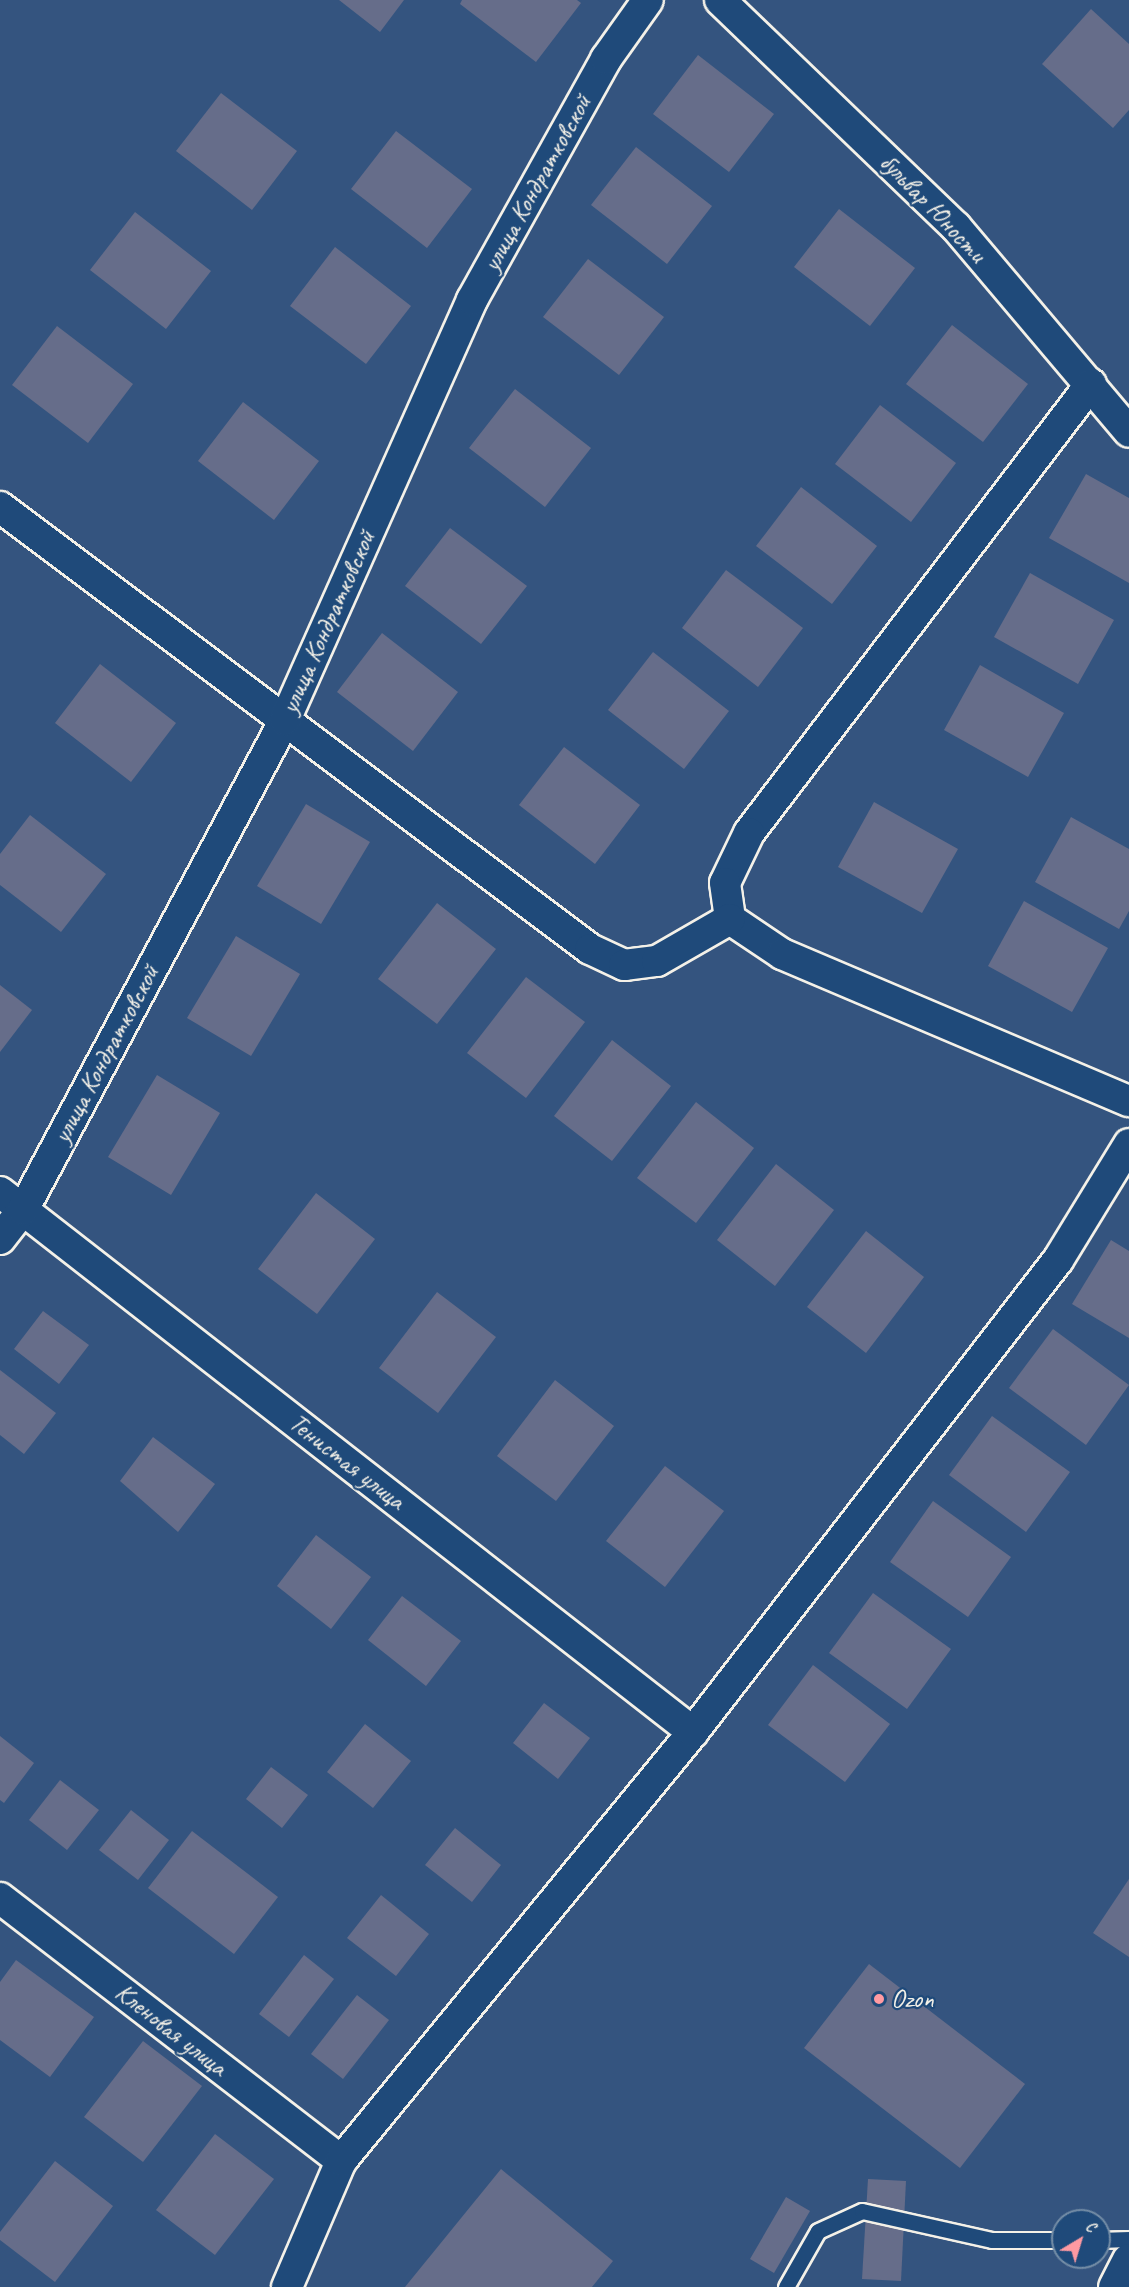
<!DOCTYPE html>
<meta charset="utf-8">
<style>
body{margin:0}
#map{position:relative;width:1129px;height:2287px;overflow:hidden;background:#34547f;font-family:Caveat,sans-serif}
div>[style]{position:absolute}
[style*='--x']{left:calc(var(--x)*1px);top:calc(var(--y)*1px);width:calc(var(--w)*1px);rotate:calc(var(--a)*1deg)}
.building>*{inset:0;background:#666d8a}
.roads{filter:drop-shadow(2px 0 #f4f1e8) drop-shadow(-2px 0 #f4f1e8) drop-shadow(0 2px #f4f1e8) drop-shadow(0 -2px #f4f1e8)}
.service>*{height:15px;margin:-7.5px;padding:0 7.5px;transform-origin:7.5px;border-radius:7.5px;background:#1f4a7a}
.minor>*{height:30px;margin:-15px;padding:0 15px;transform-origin:15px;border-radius:15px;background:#1f4a7a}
.secondary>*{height:33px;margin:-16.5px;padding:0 16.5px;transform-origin:16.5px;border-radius:16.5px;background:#1f4a7a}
.dots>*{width:16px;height:16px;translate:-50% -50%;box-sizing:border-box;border:3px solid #1f4a7a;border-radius:50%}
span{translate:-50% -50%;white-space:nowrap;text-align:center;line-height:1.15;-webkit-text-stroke:4.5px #1f4a7a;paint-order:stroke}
.street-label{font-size:26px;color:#f4f1e8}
.poi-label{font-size:26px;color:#f4f1e8}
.left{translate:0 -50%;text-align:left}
.north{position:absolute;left:1051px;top:2209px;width:60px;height:60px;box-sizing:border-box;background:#1f4a7a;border:2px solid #748da6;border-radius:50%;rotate:38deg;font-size:16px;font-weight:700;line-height:24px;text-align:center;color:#f4f1e8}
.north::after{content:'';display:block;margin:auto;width:21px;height:27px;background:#ff9aa2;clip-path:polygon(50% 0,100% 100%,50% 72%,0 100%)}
</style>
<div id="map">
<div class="building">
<div style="clip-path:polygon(339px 0,404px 0,380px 32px)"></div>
<div style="clip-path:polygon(462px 0,577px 0,581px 3px,536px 62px,460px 4px)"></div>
<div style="clip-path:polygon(1091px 9px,1129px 44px,1129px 110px,1113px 128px,1042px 64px)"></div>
<div style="clip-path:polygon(698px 55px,774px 114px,729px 172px,653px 114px)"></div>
<div style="clip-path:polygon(221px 93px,297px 151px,252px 210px,176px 151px)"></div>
<div style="clip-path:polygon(396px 131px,472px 189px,427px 248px,351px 189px)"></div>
<div style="clip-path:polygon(636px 147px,712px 206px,667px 264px,591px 205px)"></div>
<div style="clip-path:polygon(839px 209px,915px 268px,870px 326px,794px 267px)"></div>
<div style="clip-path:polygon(135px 212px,211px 271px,166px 329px,90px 270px)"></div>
<div style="clip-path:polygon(335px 247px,411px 306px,366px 364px,290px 306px)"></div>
<div style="clip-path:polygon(588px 259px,664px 317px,619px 375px,543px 317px)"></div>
<div style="clip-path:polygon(952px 325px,1028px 384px,983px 442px,906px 384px)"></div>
<div style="clip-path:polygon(57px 326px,133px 384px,88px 443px,12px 385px)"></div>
<div style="clip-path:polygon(515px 389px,591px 448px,545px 507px,469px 448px)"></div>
<div style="clip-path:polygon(243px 402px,319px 461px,274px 520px,198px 461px)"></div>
<div style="clip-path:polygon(880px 405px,956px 463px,911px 522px,835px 464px)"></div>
<div style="clip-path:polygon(1086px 474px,1129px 498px,1129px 583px,1049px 538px)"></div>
<div style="clip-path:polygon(801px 487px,877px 546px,832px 604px,756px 546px)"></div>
<div style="clip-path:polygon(450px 528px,527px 586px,481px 644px,405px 586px)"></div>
<div style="clip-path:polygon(726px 570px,803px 628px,758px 687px,682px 628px)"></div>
<div style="clip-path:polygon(1030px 573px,1114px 620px,1078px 684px,994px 637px)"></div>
<div style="clip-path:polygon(382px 633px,458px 692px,413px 751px,337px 692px)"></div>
<div style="clip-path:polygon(653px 652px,729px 711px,684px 769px,608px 710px)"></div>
<div style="clip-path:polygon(100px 664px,176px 723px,131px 782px,55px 723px)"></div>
<div style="clip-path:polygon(980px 665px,1064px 713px,1028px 777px,944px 730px)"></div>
<div style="clip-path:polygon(564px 747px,640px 805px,595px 864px,519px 805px)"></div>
<div style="clip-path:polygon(874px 802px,958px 849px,922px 913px,838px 867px)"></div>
<div style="clip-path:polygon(306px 804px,370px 842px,321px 924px,257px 886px)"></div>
<div style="clip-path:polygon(30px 815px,106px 874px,61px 932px,0 885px,0 854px)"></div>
<div style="clip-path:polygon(1071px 817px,1129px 849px,1129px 911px,1119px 929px,1035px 882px)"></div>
<div style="clip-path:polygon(1024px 901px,1108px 948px,1072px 1012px,988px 966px)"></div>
<div style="clip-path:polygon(437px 903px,496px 949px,437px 1024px,378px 979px)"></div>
<div style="clip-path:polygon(236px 936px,300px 974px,251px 1056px,187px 1018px)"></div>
<div style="clip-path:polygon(526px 977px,585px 1022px,526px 1098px,467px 1053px)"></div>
<div style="clip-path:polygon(0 985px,32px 1010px,0 1052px)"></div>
<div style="clip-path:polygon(612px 1040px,671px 1086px,612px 1161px,554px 1116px)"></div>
<div style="clip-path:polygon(157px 1075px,220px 1113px,171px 1195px,108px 1157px)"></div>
<div style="clip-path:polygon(696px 1102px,754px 1148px,696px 1223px,637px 1178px)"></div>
<div style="clip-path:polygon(776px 1164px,834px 1210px,775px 1286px,717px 1240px)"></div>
<div style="clip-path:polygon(316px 1193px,375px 1239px,317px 1314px,258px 1269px)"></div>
<div style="clip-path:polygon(866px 1231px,924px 1277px,866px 1353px,807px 1307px)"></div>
<div style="clip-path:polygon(1111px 1240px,1129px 1251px,1129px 1338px,1072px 1304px)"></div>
<div style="clip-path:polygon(437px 1292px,496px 1337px,438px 1413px,379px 1368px)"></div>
<div style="clip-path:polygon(43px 1311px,89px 1345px,59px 1384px,14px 1349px)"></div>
<div style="clip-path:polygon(1053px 1329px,1129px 1385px,1086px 1445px,1009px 1388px)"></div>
<div style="clip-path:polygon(0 1370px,56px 1413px,24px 1454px,0 1435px)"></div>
<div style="clip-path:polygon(555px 1380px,614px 1426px,556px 1501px,497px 1456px)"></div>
<div style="clip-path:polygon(992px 1416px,1070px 1472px,1026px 1532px,949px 1475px)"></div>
<div style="clip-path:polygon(153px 1437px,215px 1484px,178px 1532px,120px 1481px)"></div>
<div style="clip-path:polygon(665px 1466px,724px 1511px,665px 1587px,606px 1541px)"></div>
<div style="clip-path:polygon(933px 1501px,1011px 1557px,968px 1617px,890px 1562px)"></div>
<div style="clip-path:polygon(316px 1535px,371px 1577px,331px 1629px,277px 1586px)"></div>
<div style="clip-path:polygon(873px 1593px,951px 1649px,907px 1709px,829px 1653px)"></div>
<div style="clip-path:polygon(402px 1596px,461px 1641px,426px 1686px,368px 1640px)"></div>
<div style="clip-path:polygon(813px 1665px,890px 1724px,845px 1782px,768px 1725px)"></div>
<div style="clip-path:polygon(544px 1703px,590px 1738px,558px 1779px,513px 1743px)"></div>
<div style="clip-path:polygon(365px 1724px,411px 1761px,373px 1808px,327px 1772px)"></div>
<div style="clip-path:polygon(0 1736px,34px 1763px,4px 1803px,0 1800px)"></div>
<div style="clip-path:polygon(271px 1767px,308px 1795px,282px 1828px,246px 1799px)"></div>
<div style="clip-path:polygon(60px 1780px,99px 1810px,67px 1850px,29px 1820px)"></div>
<div style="clip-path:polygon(131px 1810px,169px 1840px,138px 1880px,99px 1850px)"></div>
<div style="clip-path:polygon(455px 1828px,501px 1865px,472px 1902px,425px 1865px)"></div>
<div style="clip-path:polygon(192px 1831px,278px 1897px,234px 1954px,148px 1888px)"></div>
<div style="clip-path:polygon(1129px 1879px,1129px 1957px,1093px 1933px)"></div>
<div style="clip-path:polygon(381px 1895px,429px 1934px,396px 1976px,347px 1938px)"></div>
<div style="clip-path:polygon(304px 1955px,334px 1979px,289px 2037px,259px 2014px)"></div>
<div style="clip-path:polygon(16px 1960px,94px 2017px,50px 2077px,0 2040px,0 1982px)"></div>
<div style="clip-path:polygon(869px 1964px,1025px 2084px,960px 2168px,804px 2048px)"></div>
<div style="clip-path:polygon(357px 1995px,389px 2020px,343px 2079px,311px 2054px)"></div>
<div style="clip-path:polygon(143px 2041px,202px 2086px,143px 2162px,84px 2117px)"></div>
<div style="clip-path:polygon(215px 2134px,274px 2179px,215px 2255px,156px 2210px)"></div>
<div style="clip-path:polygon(55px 2161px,113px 2206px,55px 2282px,0 2240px,0 2232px)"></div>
<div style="clip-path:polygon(501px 2169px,613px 2261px,592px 2287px,405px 2287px)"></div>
<div style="clip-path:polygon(868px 2179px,906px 2181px,901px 2281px,862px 2279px)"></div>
<div style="clip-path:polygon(786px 2197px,810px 2211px,774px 2273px,750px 2259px)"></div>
</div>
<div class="roads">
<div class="service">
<div style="--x:1099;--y:2240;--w:30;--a:-2"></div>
<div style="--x:786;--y:2287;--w:64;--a:-60.3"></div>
<div style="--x:818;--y:2231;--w:48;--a:-24.4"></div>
<div style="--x:862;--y:2211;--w:133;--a:12.6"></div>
<div style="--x:992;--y:2240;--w:71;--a:0"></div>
</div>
<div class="minor">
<div style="--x:720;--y:0;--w:327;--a:43.9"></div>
<div style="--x:956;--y:227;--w:268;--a:49.8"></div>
<div style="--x:1091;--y:384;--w:564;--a:127.3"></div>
<div style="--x:749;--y:833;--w:55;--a:115.6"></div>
<div style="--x:725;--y:883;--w:36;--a:82"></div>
<div style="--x:730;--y:919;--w:63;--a:33.9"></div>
<div style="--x:782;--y:954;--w:377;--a:23"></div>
<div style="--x:0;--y:507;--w:737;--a:36.84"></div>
<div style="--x:590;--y:949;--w:38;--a:25"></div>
<div style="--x:624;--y:965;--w:33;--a:-7"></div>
<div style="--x:657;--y:961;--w:84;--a:-29.9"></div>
<div style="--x:0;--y:1192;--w:879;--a:37.93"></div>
<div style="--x:0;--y:1239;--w:37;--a:-52"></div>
<div style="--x:23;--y:1210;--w:556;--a:-61.87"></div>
<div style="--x:285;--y:720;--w:460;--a:-66"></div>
<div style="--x:472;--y:300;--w:276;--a:-60.9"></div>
<div style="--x:606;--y:59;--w:72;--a:-54.6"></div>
<div style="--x:0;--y:1898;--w:431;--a:37.6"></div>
<div style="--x:287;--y:2287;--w:137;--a:-66.8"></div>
<div style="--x:341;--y:2161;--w:555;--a:-50.63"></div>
<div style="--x:693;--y:1732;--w:597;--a:-52.29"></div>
<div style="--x:1058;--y:1260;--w:136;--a:-58.5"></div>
</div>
<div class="secondary">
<div style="--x:1115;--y:2287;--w:30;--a:-63"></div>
</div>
</div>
<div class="dots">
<div style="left:879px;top:1999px;background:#ff9aa2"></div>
</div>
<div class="street-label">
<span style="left:537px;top:183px;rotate:-61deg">улица Кондратковской</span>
<span style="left:933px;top:208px;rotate:46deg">бульвар Юности</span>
<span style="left:328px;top:622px;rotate:-66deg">улица Кондратковской</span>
<span style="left:106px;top:1054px;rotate:-62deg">улица Кондратковской</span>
<span style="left:347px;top:1462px;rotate:38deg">Тенистая улица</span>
<span style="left:171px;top:2030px;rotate:38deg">Кленовая улица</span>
</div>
<div class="poi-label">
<span class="left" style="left:891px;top:1999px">Ozon</span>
</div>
<div class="north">С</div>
</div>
